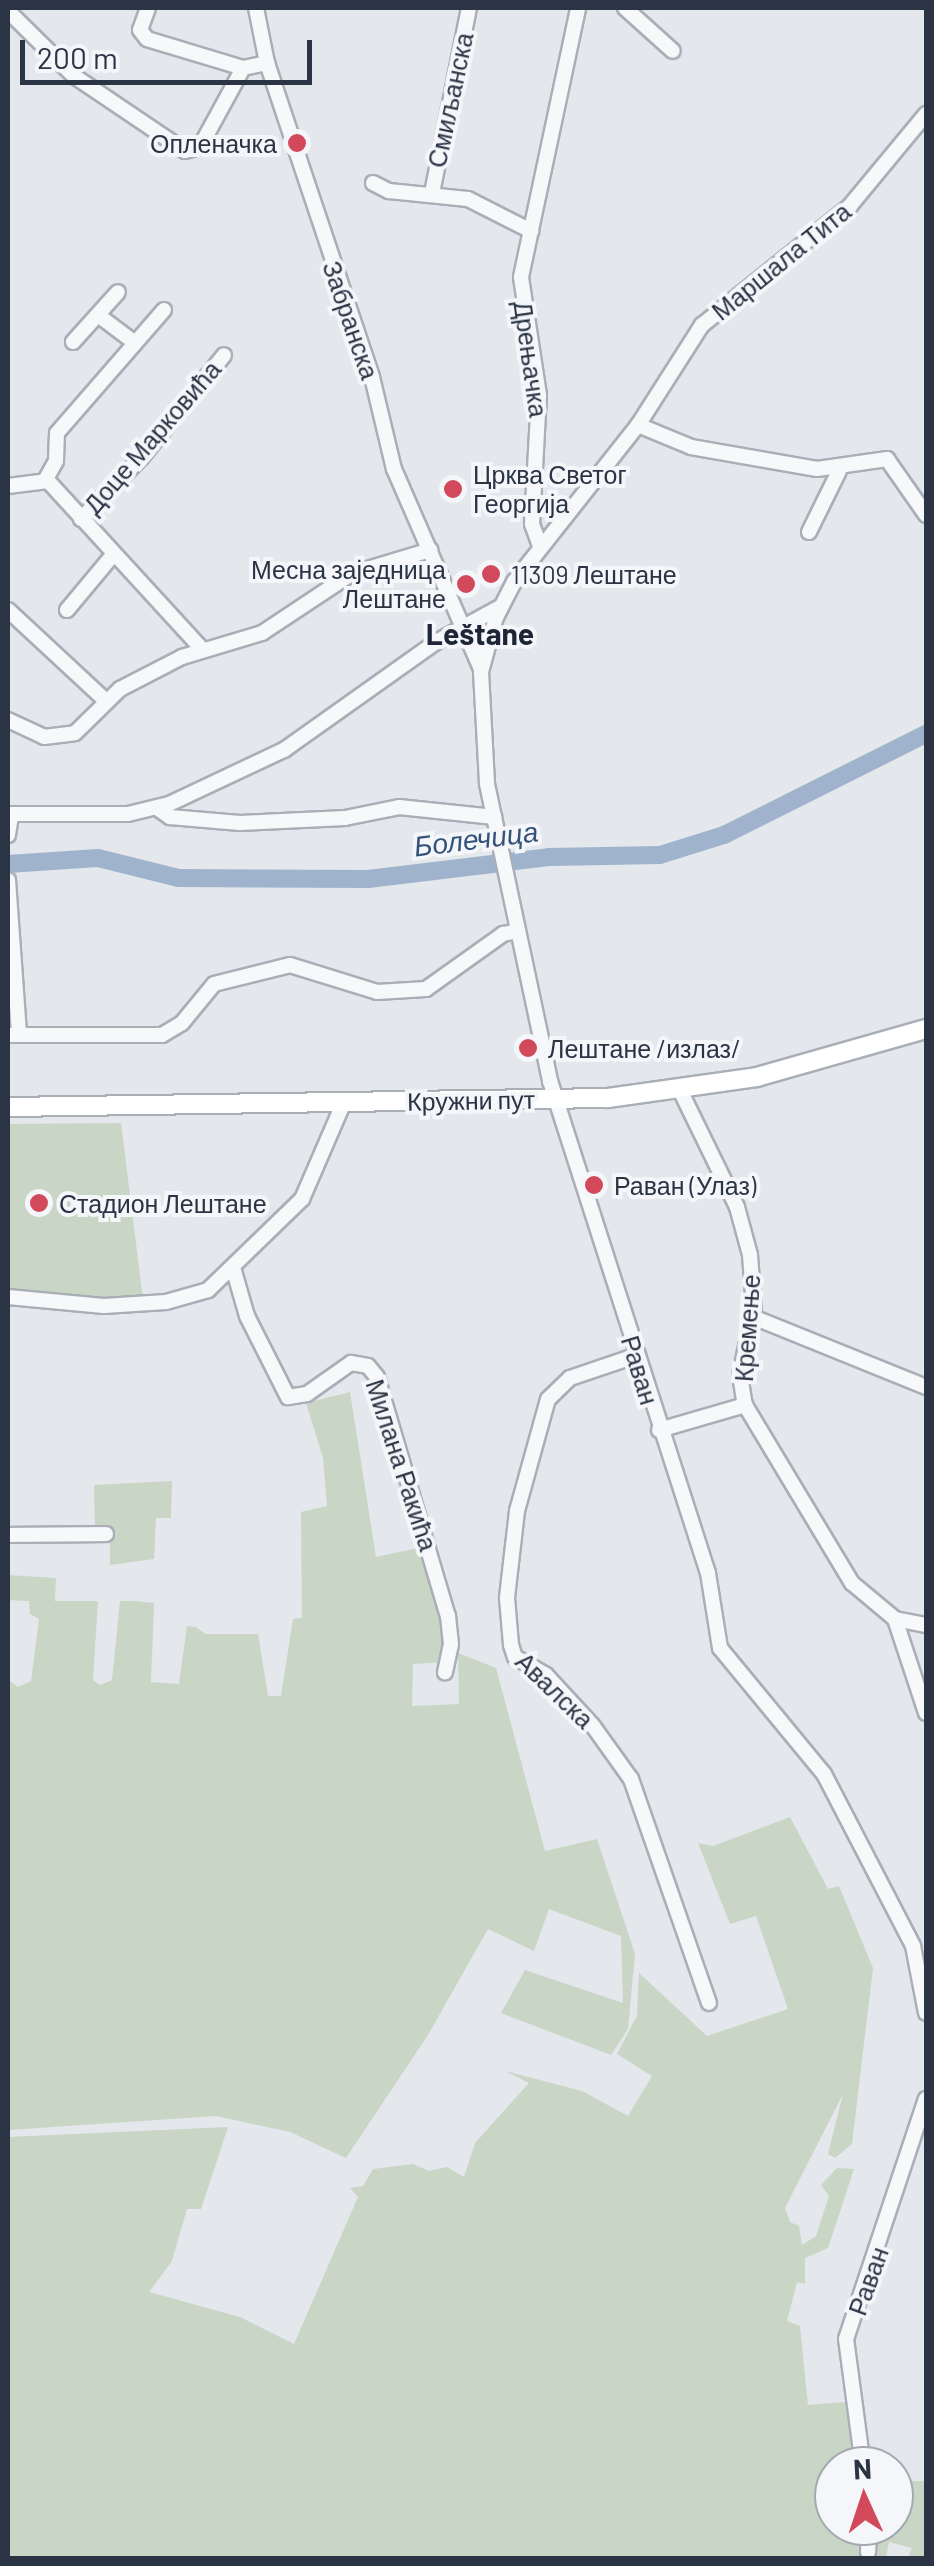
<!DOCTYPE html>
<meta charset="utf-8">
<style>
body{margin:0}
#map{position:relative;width:934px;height:2566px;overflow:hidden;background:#e4e7ec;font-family:Barlow,sans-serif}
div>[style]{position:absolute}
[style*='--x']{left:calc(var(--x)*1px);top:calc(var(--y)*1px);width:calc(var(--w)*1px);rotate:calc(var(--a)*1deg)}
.green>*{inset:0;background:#c9d6c5}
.river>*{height:18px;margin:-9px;padding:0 9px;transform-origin:9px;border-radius:9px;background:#9fb4cc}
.roads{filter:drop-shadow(2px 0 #a9aeb7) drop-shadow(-2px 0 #a9aeb7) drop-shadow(0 2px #a9aeb7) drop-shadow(0 -2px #a9aeb7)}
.minor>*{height:14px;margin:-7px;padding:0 7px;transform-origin:7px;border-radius:7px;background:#f7f8fa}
.major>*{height:18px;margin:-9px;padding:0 9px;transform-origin:9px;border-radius:9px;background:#fff}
.dots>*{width:28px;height:28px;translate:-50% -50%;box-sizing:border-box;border:5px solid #f4f6f9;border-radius:50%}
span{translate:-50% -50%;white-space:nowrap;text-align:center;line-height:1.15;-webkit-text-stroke:8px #f4f6f9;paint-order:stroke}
.street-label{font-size:25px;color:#2b3445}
.poi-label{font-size:25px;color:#2b3445}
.right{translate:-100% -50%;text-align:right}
.left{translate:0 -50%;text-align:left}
.water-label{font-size:28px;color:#34527a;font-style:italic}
.quarter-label{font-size:30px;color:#1d2536;font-weight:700}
.frame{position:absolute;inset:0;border:10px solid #2b3445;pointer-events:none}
.north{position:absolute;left:814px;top:2446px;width:100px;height:100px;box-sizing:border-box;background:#f4f6f9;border:2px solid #a4a8b1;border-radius:50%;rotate:357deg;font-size:28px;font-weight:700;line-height:40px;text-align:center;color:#2b3445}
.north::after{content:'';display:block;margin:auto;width:35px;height:45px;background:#d1495b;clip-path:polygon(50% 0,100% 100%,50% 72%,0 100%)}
.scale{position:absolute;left:20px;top:40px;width:292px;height:45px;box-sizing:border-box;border:5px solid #2b3445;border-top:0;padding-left:12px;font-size:30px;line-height:35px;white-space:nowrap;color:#2b3445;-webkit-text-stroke:8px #f4f6f9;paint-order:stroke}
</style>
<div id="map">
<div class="green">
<div style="clip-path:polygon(121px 1123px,143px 1300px,8px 1293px,8px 1124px)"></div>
<div style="clip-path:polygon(350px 1392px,376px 1557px,427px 1546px,445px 1617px,445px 1662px,413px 1664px,412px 1706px,459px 1704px,458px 1653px,496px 1668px,545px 1851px,597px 1839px,635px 1954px,628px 2029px,611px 2055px,501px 2013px,525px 1970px,623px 2003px,621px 1936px,549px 1909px,534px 1951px,488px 1929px,428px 2035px,346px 2158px,290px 2132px,216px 2116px,8px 2130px,8px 1680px,18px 1687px,31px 1681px,39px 1619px,30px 1614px,29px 1601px,8px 1600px,8px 1575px,56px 1578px,55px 1601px,98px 1601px,93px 1680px,100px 1685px,112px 1680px,120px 1601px,133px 1601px,154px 1603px,151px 1682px,179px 1684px,187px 1626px,196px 1627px,205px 1634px,258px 1634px,268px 1696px,281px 1696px,293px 1619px,302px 1618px,301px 1512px,327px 1506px,323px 1458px,306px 1403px)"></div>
<div style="clip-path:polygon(172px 1481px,171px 1518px,156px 1518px,154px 1559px,110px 1565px,110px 1529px,95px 1530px,94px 1485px)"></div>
<div style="clip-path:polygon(790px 1817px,828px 1889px,839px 1886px,873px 1968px,852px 2144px,835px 2158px,828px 2154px,843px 2094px,785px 2208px,790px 2222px,799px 2226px,802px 2245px,816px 2236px,829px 2196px,821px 2185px,837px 2168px,854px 2169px,828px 2248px,805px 2258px,805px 2284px,797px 2282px,787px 2321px,800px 2326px,808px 2405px,846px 2402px,859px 2466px,834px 2466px,834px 2526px,866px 2526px,862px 2558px,8px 2558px,8px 2137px,228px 2127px,201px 2209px,187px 2209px,172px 2261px,149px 2292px,240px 2317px,294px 2344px,358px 2197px,350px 2188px,363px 2186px,373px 2169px,413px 2164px,429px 2171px,447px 2167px,464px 2177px,475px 2143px,529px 2083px,505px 2071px,582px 2091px,628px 2116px,652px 2076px,617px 2054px,637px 2016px,639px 1973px,707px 2036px,788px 2009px,756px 1916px,730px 1924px,698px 1843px,713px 1846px)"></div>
<div style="clip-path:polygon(894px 2481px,926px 2481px,926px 2558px,908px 2558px,912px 2548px,889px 2542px,886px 2558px,869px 2558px,874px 2526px,894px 2526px)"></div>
</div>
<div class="river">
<div style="--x:8;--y:864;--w:90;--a:-3.8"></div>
<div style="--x:98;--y:858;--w:82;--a:14"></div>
<div style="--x:178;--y:878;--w:190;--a:0.3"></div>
<div style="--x:368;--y:879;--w:182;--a:-6.9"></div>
<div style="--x:549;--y:857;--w:111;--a:-1"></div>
<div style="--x:660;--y:855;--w:67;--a:-17.4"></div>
<div style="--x:724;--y:835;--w:226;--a:-26.6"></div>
</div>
<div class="roads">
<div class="minor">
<div style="--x:148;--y:8;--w:23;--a:110"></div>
<div style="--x:140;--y:30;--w:11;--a:52"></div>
<div style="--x:147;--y:39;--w:100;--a:16.8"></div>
<div style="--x:256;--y:8;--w:56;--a:78.7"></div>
<div style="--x:267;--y:63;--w:331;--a:71.5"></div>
<div style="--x:372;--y:377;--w:95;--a:76.6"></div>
<div style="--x:394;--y:469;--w:216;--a:66.5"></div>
<div style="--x:625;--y:8;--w:64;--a:41.9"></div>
<div style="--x:8;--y:11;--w:93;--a:44.6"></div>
<div style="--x:74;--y:76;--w:134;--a:34"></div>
<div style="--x:185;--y:151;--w:16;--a:-15"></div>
<div style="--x:200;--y:147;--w:90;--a:-61.4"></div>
<div style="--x:243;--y:68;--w:25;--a:-12"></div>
<div style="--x:926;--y:114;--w:119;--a:129.6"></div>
<div style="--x:850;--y:206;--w:190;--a:141.2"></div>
<div style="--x:702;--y:325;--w:119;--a:122.6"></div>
<div style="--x:638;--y:425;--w:200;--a:128.3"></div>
<div style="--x:514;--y:582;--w:39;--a:117"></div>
<div style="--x:496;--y:617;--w:57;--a:105.3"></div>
<div style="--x:481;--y:672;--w:112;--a:86.9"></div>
<div style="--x:487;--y:784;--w:304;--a:78"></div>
<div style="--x:550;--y:1081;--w:517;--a:72.2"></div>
<div style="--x:708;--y:1573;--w:76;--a:80.9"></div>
<div style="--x:720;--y:1648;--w:163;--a:50.5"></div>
<div style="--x:824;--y:1774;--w:194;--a:62.6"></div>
<div style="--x:913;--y:1946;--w:68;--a:79"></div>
<div style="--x:373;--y:183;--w:18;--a:27"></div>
<div style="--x:389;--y:191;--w:79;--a:5.8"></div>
<div style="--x:468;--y:199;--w:71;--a:26.9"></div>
<div style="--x:432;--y:193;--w:189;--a:-78.7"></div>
<div style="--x:98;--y:315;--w:46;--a:37.1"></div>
<div style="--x:73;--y:342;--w:67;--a:-48"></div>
<div style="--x:638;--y:425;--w:57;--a:22.5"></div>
<div style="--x:691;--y:447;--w:128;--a:9.9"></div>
<div style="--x:817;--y:469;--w:71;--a:-8.1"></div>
<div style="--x:887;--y:459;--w:68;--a:55.1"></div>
<div style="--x:46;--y:479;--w:21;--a:-61"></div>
<div style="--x:56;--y:461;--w:28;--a:-88"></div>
<div style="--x:57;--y:433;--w:163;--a:-49"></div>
<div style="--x:8;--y:486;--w:40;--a:-7.1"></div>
<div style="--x:48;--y:481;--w:226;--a:47.5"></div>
<div style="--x:81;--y:519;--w:86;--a:-45.5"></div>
<div style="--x:141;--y:458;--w:132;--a:-51.1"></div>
<div style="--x:809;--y:532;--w:68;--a:-63.8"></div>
<div style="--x:540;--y:546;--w:23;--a:-110"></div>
<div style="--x:532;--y:524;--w:129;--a:-86.9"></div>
<div style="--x:539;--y:395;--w:119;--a:-98.7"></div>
<div style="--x:521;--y:277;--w:275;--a:-78"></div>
<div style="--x:8;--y:610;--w:134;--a:42.9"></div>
<div style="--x:67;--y:610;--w:70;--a:-50.2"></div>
<div style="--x:8;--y:720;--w:40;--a:25"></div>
<div style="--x:44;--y:737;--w:31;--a:-7"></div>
<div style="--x:75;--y:733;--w:63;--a:-44.4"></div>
<div style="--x:120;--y:689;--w:70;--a:-27.3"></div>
<div style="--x:182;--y:657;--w:84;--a:-16.7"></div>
<div style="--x:262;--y:633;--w:107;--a:-33.5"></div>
<div style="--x:351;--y:574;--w:83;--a:-16.9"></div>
<div style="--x:157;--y:808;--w:16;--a:35"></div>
<div style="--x:170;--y:817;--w:70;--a:4.9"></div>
<div style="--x:240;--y:823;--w:105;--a:-2.7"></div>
<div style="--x:345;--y:818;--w:55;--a:-11.5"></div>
<div style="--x:399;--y:807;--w:96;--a:6"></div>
<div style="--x:8;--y:814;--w:120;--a:0"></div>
<div style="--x:128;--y:814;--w:42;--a:-13.7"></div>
<div style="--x:169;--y:804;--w:127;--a:-25.2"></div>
<div style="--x:284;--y:750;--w:186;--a:-35.4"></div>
<div style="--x:436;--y:642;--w:73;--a:-28.7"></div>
<div style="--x:8;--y:835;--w:20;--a:-81"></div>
<div style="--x:8;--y:880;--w:154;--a:85.9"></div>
<div style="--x:8;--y:1035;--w:154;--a:0"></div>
<div style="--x:162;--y:1035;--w:23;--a:-31"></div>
<div style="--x:182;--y:1023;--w:50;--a:-50.6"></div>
<div style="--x:214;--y:984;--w:78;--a:-14"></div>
<div style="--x:290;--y:965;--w:91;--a:17.2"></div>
<div style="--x:377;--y:992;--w:49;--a:-3.5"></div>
<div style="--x:426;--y:989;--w:95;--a:-35.5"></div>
<div style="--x:503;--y:934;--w:15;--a:-11"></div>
<div style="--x:680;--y:1090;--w:130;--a:64"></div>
<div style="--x:737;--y:1207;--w:50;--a:74.8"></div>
<div style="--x:750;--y:1255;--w:53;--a:85.7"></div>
<div style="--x:754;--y:1308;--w:68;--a:101.8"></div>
<div style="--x:740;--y:1375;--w:30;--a:81"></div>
<div style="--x:745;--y:1405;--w:208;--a:59"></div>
<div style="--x:852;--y:1583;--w:56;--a:39.9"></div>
<div style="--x:895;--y:1619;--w:32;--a:11"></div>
<div style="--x:234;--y:1271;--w:47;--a:73.9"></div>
<div style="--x:247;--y:1316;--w:91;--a:63.2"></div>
<div style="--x:288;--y:1397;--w:19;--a:-9"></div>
<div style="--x:307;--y:1394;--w:54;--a:-35.2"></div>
<div style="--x:351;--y:1363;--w:17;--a:10"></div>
<div style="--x:368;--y:1366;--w:14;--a:51"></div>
<div style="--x:377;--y:1377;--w:249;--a:73.5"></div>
<div style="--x:448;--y:1616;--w:28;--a:84"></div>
<div style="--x:451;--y:1644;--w:29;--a:102"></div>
<div style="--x:8;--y:1297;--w:96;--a:5.4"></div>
<div style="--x:104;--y:1306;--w:62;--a:-3.7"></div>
<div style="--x:166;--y:1302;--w:44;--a:-15.9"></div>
<div style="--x:208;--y:1290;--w:131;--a:-44.1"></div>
<div style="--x:302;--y:1199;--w:106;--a:-66.6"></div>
<div style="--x:753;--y:1317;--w:187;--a:22"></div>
<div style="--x:635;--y:1356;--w:69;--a:161.3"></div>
<div style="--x:570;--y:1378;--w:30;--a:136"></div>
<div style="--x:548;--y:1399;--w:116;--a:105.5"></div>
<div style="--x:517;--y:1511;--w:88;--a:96.6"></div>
<div style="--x:507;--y:1598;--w:47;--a:85.1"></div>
<div style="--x:511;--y:1645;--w:13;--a:72"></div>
<div style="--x:515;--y:1657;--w:36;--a:30"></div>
<div style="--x:546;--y:1675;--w:69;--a:47.3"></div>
<div style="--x:593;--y:1726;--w:65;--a:54.4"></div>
<div style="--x:631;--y:1779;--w:237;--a:70.8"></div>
<div style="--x:659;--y:1430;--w:90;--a:-16.2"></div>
<div style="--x:8;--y:1535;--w:98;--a:-0.6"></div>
<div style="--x:895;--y:1619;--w:99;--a:71.7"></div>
<div style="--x:863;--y:2466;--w:128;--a:-97.6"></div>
<div style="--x:846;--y:2339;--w:253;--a:-71.6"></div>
<div style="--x:868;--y:2552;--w:26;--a:-86"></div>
</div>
<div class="major">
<div style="--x:8;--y:1107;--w:600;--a:-0.86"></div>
<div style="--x:608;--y:1098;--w:150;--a:-8"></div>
<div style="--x:757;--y:1077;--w:176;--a:-15.9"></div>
</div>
</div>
<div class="dots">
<div style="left:297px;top:143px;background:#d1495b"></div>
<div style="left:453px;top:489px;background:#d1495b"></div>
<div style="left:491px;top:574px;background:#d1495b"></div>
<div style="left:466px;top:584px;background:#d1495b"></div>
<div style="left:528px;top:1048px;background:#d1495b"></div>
<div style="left:594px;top:1185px;background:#d1495b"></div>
<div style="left:39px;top:1203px;background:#d1495b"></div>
</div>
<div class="street-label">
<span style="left:450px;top:100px;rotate:-78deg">Смиљанска</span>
<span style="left:781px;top:261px;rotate:-39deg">Маршала Тита</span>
<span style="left:351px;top:320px;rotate:71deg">Забранска</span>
<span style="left:531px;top:359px;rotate:82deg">Дрењачка</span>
<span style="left:152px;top:437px;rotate:-49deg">Доце Марковића</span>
<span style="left:471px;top:1100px;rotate:-1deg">Кружни пут</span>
<span style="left:747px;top:1328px;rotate:-86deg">Кремење</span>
<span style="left:640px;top:1370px;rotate:73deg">Раван</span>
<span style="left:402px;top:1465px;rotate:72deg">Милана Ракића</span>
<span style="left:555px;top:1690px;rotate:44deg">Авалска</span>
<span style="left:868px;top:2281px;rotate:-70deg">Раван</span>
</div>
<div class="poi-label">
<span class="right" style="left:277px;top:143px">Опленачка</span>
<span class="left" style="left:473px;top:489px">Црква Светог<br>Георгија</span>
<span class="right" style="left:446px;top:584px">Месна заједница<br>Лештане</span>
<span class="left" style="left:511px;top:574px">11309 Лештане</span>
<span class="left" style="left:548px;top:1048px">Лештане /излаз/</span>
<span class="left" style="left:614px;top:1185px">Раван (Улаз)</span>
<span class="left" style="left:59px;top:1203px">Стадион Лештане</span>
</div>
<div class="water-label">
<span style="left:476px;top:838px;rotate:-7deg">Болечица</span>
</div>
<div class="quarter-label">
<span style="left:480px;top:633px">Leštane</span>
</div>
<div class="frame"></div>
<div class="north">N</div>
<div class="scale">200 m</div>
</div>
